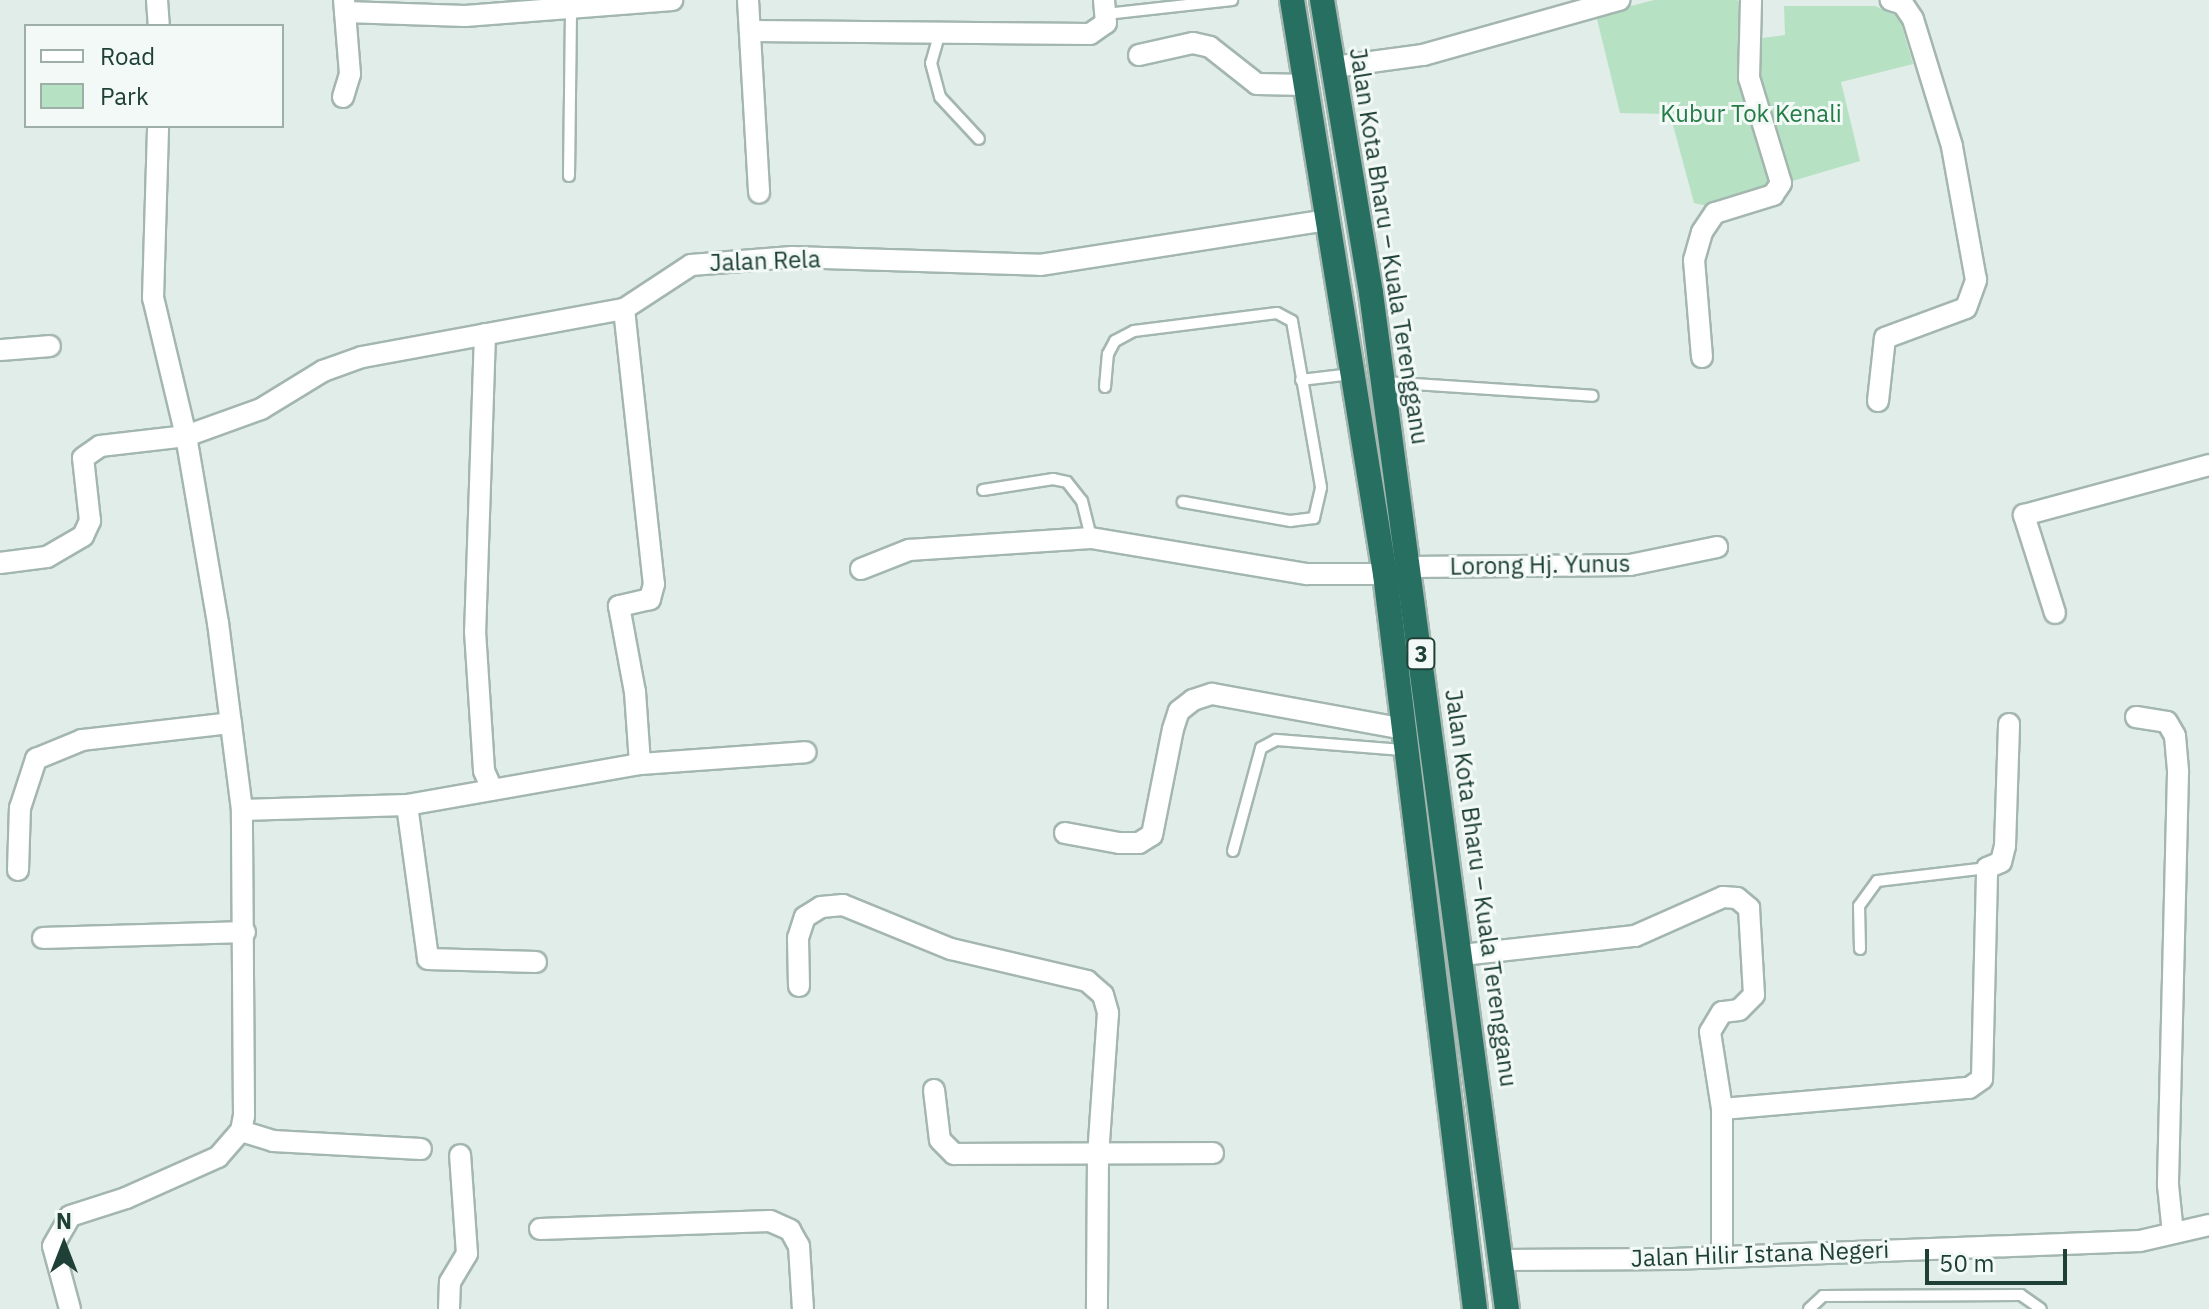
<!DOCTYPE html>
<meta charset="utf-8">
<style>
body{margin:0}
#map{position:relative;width:2209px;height:1309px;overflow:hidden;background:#e1ede8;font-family:"IBM Plex Sans",sans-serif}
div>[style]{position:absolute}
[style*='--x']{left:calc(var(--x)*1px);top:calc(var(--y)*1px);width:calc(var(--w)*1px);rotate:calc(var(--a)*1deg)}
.green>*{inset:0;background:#b7e1c3}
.roads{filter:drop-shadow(2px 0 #a3b6af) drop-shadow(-2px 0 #a3b6af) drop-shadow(0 2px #a3b6af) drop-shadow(0 -2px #a3b6af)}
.lane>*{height:10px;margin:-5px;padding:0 5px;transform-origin:5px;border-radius:5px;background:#fff}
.street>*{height:20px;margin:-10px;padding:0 10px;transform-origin:10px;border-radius:10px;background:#fff}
.highway>*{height:24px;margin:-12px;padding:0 12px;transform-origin:12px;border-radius:12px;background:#277061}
span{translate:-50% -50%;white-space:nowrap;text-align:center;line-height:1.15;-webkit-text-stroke:6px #f2f9f6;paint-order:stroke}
.shield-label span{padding:2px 6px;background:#f2f9f6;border:2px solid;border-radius:6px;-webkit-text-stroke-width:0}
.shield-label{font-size:22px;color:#1f4037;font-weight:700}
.park-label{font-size:24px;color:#247c47}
.street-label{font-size:24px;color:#1f4037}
.legend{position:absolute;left:24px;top:24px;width:260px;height:104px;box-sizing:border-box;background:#f2f9f6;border:2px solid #9eafaa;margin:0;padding:10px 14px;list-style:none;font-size:24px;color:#1f4037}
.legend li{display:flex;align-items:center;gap:16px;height:40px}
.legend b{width:40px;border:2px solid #9eafaa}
.north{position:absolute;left:24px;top:1205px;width:80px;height:80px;-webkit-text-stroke:6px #f2f9f6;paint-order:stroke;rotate:0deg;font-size:22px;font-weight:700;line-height:32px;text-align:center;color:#1f4037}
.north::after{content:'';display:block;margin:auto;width:28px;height:36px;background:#1f4037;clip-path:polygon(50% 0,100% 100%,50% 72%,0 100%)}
.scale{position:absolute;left:1925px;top:1249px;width:142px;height:36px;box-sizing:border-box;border:4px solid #1f4037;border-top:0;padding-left:10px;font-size:24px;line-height:28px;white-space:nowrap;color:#1f4037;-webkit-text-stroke:6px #f2f9f6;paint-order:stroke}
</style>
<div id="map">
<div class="green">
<div style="clip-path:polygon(1654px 0,1737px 0,1743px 4px,1754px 39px,1785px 35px,1784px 6px,1875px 6px,1899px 17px,1913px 64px,1841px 82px,1860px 161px,1708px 206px,1694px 203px,1670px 114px,1620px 113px,1596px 15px)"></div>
</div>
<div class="roads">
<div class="lane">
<div style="--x:1106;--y:14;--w:127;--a:-6.3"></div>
<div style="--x:940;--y:32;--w:32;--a:106"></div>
<div style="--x:931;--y:63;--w:35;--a:75"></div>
<div style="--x:940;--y:97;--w:57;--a:47.1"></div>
<div style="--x:569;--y:176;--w:166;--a:-89.3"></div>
<div style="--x:1301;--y:380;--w:51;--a:-6.7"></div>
<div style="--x:1384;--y:382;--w:209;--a:3.8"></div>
<div style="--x:1105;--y:387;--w:33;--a:-85"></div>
<div style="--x:1108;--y:354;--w:15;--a:-62"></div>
<div style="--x:1115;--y:341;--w:21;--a:-28"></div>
<div style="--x:1134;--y:331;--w:144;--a:-7.2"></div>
<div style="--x:1277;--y:313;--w:17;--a:28"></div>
<div style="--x:1292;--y:321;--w:169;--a:80.1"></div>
<div style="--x:1321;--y:488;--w:31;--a:103"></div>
<div style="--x:1314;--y:518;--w:24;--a:173"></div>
<div style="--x:1290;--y:521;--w:109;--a:-169.9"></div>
<div style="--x:983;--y:490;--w:71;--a:-8.9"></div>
<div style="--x:1053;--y:479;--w:14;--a:12"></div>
<div style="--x:1067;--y:482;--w:24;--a:52"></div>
<div style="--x:1082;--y:501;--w:38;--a:76"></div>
<div style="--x:1233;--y:851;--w:107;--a:-74.8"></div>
<div style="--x:1261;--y:748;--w:17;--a:-28"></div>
<div style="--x:1276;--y:740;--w:128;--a:4.5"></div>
<div style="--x:1860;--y:949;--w:43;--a:-91.3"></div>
<div style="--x:1859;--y:906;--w:31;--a:-54"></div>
<div style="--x:1877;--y:881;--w:111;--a:-6.7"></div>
<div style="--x:1809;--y:1309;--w:19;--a:-43"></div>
<div style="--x:1823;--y:1296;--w:198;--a:-0.3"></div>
<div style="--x:2021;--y:1295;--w:24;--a:35"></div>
</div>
<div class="street">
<div style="--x:157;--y:0;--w:26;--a:86"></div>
<div style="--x:748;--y:0;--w:193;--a:86.7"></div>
<div style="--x:345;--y:12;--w:120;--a:1.9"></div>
<div style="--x:465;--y:16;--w:208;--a:-4.4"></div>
<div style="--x:752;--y:31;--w:338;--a:0.5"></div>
<div style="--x:1090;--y:34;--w:19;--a:-35"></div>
<div style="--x:1106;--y:23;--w:23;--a:-95"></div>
<div style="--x:1139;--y:55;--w:55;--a:-12.5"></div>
<div style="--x:1193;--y:43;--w:17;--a:13"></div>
<div style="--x:1210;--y:47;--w:60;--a:38.2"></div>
<div style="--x:1257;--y:84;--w:50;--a:1.1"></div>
<div style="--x:1334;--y:67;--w:90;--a:-7.7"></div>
<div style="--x:1423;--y:55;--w:204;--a:-15.7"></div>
<div style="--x:343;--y:97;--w:24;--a:-73"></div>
<div style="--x:350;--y:74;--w:74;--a:-94.6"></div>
<div style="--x:624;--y:309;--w:277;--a:83.8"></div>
<div style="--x:654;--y:584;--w:16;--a:105"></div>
<div style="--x:650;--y:599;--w:32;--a:167"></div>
<div style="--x:619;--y:606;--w:87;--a:79.5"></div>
<div style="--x:635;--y:692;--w:72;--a:86"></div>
<div style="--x:485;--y:334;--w:297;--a:91.9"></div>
<div style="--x:475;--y:631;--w:140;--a:86.3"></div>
<div style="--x:484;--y:771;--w:20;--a:66"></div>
<div style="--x:0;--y:350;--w:50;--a:-4.6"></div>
<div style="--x:1702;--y:357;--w:97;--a:-94.7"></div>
<div style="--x:1694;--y:260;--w:29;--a:-74"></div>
<div style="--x:1702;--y:232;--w:23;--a:-56"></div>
<div style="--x:1715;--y:213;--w:61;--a:-17.2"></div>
<div style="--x:1773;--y:195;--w:14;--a:-56"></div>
<div style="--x:1781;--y:183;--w:110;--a:-106.9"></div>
<div style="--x:1749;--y:78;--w:78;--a:-88.5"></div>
<div style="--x:1878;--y:401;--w:63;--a:-83.7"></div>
<div style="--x:1885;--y:338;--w:86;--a:-20.3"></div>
<div style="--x:1966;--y:308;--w:30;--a:-70"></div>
<div style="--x:1976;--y:280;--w:136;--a:-100.2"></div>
<div style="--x:1952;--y:146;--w:133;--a:-107.1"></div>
<div style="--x:1913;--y:19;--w:18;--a:-124"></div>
<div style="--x:1903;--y:4;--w:13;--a:-162"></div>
<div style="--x:0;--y:563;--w:47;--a:-7.3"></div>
<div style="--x:47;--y:557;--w:42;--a:-30.3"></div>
<div style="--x:83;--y:536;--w:17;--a:-65"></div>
<div style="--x:90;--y:521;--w:63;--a:-96.3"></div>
<div style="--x:83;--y:458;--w:21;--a:-35"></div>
<div style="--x:100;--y:446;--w:87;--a:-6.6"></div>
<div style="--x:186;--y:436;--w:80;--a:-19.8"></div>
<div style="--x:261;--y:409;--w:73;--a:-31.5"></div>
<div style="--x:323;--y:371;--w:41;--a:-19.7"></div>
<div style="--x:362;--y:357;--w:266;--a:-10.4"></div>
<div style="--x:624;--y:309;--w:80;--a:-33.3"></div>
<div style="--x:691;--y:265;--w:101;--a:-4.5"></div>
<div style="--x:792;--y:257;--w:248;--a:1.8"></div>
<div style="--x:1040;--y:265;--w:292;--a:-8.9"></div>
<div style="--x:1409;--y:567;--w:221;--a:-0.5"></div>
<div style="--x:1630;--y:565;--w:89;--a:-11.7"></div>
<div style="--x:861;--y:569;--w:52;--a:-21.6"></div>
<div style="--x:909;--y:550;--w:182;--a:-3.8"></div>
<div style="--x:1091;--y:538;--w:219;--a:9.5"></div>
<div style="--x:1307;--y:574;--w:78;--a:0"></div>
<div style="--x:2055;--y:613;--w:103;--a:-107.6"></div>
<div style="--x:2024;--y:515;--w:192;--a:-15.1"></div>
<div style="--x:2136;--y:717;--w:31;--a:9"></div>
<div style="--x:2167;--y:722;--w:16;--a:60"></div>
<div style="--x:2175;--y:736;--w:37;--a:85"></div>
<div style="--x:2178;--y:773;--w:412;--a:91.4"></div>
<div style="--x:2168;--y:1185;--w:48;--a:84.1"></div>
<div style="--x:407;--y:805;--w:155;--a:82.2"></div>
<div style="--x:428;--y:959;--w:108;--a:1.6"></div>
<div style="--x:242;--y:810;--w:165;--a:-1.7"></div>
<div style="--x:407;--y:805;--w:237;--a:-10"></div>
<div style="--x:640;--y:764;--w:166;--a:-4.1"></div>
<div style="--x:1065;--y:833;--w:55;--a:10.5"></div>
<div style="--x:1119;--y:843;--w:20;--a:0"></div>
<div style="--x:1139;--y:843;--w:15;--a:-32"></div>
<div style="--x:1152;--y:835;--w:108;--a:-78.8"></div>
<div style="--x:1173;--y:729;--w:19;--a:-72"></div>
<div style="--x:1179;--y:711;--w:18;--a:-38"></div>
<div style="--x:1193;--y:700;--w:20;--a:-18"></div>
<div style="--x:1212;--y:694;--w:196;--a:10.3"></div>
<div style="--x:18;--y:870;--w:62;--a:-88.2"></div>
<div style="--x:20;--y:808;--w:52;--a:-71.9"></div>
<div style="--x:36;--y:759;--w:50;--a:-22.4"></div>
<div style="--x:82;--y:740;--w:150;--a:-6.5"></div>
<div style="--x:43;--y:938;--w:202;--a:-1.7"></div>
<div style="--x:1462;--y:955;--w:174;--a:-6.3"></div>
<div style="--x:1635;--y:936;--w:96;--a:-23.9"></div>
<div style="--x:1723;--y:897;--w:14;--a:4"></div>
<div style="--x:1737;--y:898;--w:16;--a:40"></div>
<div style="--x:1749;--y:908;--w:87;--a:86.7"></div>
<div style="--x:1754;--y:995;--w:21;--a:135"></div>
<div style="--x:1739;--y:1010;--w:17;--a:173"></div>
<div style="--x:1722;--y:1012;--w:23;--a:121"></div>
<div style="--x:1710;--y:1032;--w:78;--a:81.1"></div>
<div style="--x:1722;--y:1109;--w:148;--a:90"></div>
<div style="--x:799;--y:986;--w:48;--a:-91.2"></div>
<div style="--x:798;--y:938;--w:22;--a:-72"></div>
<div style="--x:805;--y:917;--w:19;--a:-32"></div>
<div style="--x:821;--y:907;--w:22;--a:-5"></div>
<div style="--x:843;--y:905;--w:117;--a:22.2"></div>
<div style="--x:951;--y:949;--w:140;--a:13.2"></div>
<div style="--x:1087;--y:981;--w:21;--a:41"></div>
<div style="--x:1103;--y:995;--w:19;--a:74"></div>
<div style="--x:1108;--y:1013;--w:142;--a:94"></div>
<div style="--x:1098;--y:1155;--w:154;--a:90.4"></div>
<div style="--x:934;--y:1090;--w:50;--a:83.2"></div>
<div style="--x:940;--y:1140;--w:20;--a:45"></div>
<div style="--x:954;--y:1154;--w:259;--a:-0.2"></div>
<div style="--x:1722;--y:1109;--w:248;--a:-4.9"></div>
<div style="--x:1969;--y:1088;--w:16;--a:-35"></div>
<div style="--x:1982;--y:1079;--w:211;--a:-88.6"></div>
<div style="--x:1987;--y:868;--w:15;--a:-23"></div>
<div style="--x:2001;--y:862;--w:16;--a:-76"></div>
<div style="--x:2005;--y:846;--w:122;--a:-88.1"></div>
<div style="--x:241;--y:1131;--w:34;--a:17"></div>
<div style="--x:273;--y:1141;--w:148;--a:3.1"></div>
<div style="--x:540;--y:1229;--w:230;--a:-2"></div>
<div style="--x:770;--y:1221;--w:22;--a:24"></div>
<div style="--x:790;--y:1230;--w:18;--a:61"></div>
<div style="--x:799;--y:1246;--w:63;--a:86.4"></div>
<div style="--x:1501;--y:1260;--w:172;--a:-0.3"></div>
<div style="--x:1673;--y:1259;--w:467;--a:-2.2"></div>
<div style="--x:2140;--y:1241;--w:71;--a:-13.1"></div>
<div style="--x:70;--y:1309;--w:65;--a:-105.1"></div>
<div style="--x:53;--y:1246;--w:34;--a:-60"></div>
<div style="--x:70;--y:1216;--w:59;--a:-17.8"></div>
<div style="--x:126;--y:1198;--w:101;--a:-24"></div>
<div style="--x:218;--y:1157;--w:35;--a:-49"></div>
<div style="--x:241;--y:1131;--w:15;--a:-79"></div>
<div style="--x:244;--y:1116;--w:306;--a:-90.4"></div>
<div style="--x:242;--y:810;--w:189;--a:-97.3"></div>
<div style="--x:218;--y:623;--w:190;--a:-99.7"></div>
<div style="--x:186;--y:436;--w:142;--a:-103.4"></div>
<div style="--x:153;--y:298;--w:172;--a:-88.3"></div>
<div style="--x:449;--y:1309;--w:27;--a:-88"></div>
<div style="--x:450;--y:1282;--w:33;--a:-59"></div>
<div style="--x:467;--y:1254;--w:99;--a:-94"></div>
</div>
<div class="highway">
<div style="--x:1292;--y:0;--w:581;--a:80.8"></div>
<div style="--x:1385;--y:574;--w:740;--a:83.02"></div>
<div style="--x:1322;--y:0;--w:297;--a:80.5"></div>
<div style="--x:1371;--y:293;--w:1025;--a:82.38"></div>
</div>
</div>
<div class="shield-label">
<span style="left:1421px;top:654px">3</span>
</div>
<div class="park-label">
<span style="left:1751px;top:114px">Kubur Tok Kenali</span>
</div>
<div class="street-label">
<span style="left:1389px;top:246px;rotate:81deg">Jalan Kota Bharu – Kuala Terengganu</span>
<span style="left:765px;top:261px;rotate:-2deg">Jalan Rela</span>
<span style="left:1540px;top:565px;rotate:-1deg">Lorong Hj. Yunus</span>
<span style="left:1481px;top:888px;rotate:82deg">Jalan Kota Bharu – Kuala Terengganu</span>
<span style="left:1760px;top:1254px;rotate:-2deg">Jalan Hilir Istana Negeri</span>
</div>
<ul class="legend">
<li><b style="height:10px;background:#fff"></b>Road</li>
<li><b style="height:22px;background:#b7e1c3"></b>Park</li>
</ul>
<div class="north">N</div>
<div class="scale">50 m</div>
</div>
